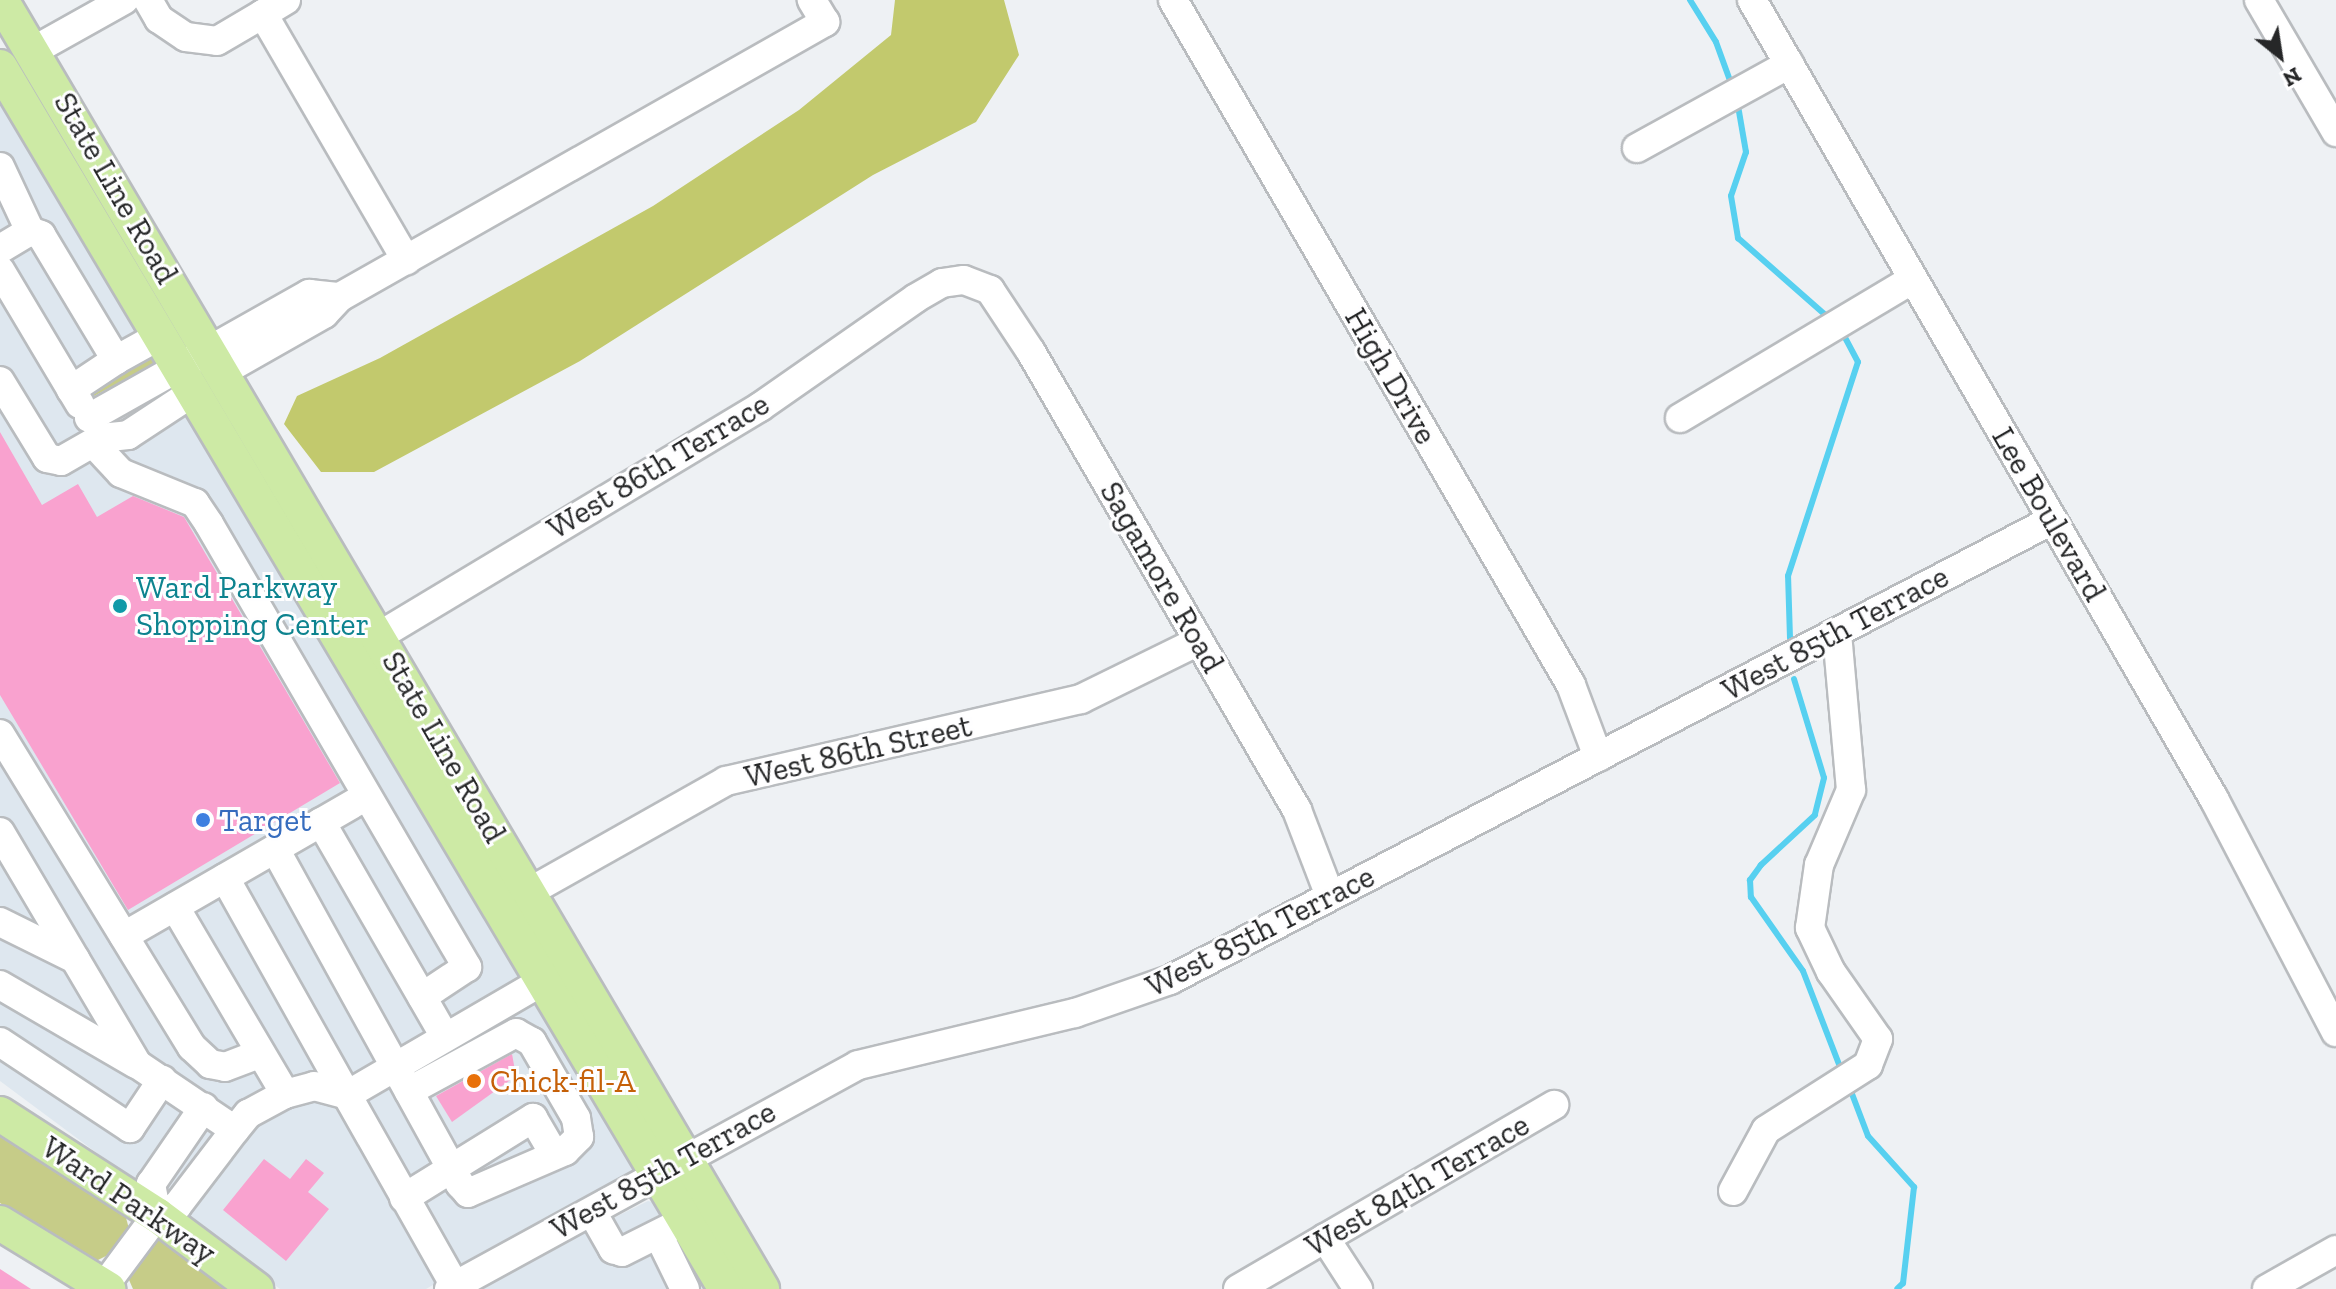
<!DOCTYPE html>
<style>
body{margin:0}
#map{position:relative;width:2336px;height:1289px;overflow:hidden;background:#eef1f4;font-family:"Zilla Slab",serif}
div>[style]{position:absolute}
[style*='--x']{left:calc(var(--x)*1px);top:calc(var(--y)*1px);width:calc(var(--w)*1px);rotate:calc(var(--a)*1deg)}
.built>*{inset:0;background:#dee7ef}
.green>*{inset:0;background:#c6cc88}
.forest>*{inset:0;background:#c2c96d}
.stream>*{height:6px;margin:-3px;padding:0 3px;transform-origin:3px;border-radius:3px;background:#57d0f0}
.building>*{inset:0;background:#f9a2cf}
.roads{filter:drop-shadow(2px 0 #b9bcbf) drop-shadow(-2px 0 #b9bcbf) drop-shadow(0 2px #b9bcbf) drop-shadow(0 -2px #b9bcbf)}
.minor>*{height:28px;margin:-14px;padding:0 14px;transform-origin:14px;border-radius:14px;background:#fff}
.major>*{height:34px;margin:-17px;padding:0 17px;transform-origin:17px;border-radius:17px;background:#cdeaa5}
.dots>*{width:22px;height:22px;translate:-50% -50%;box-sizing:border-box;border:4px solid #fefeff;border-radius:50%}
span{translate:-50% -50%;white-space:nowrap;text-align:center;line-height:1.15;-webkit-text-stroke:6px #fefeff;paint-order:stroke}
.street-label{font-size:32px;color:#262728}
.culture-label{font-size:32px;color:#0d838f}
.left{translate:0 -50%;text-align:left}
.shop-label{font-size:32px;color:#366cbe}
.food-label{font-size:32px;color:#c56008}
.north{position:absolute;left:2240px;top:16px;width:80px;height:80px;-webkit-text-stroke:6px #fefeff;paint-order:stroke;rotate:150deg;font-size:22px;font-weight:700;line-height:32px;text-align:center;color:#262728}
.north::after{content:'';display:block;margin:auto;width:28px;height:36px;background:#262728;clip-path:polygon(50% 0,100% 100%,50% 72%,0 100%)}
</style>
<div id="map">
<div class="built">
<div style="clip-path:polygon(0 84px,648px 1163px,426px 1289px,280px 1289px,0 1081px)"></div>
<div style="clip-path:polygon(648px 1201px,656px 1203px,712px 1289px,469px 1289px)"></div>
</div>
<div class="green">
<div style="clip-path:polygon(149px 352px,159px 361px,155px 364px,94px 396px,94px 390px)"></div>
<div style="clip-path:polygon(0 1131px,124px 1210px,129px 1229px,112px 1253px,94px 1262px,0 1203px)"></div>
<div style="clip-path:polygon(164px 1238px,230px 1289px,133px 1289px,126px 1273px,152px 1239px)"></div>
</div>
<div class="forest">
<div style="clip-path:polygon(895px 0,1004px 0,1019px 55px,976px 122px,873px 175px,580px 361px,374px 472px,321px 472px,284px 424px,297px 396px,380px 358px,653px 206px,799px 110px,891px 35px)"></div>
</div>
<div class="stream">
<div style="--x:1690;--y:0;--w:49;--a:58.2"></div>
<div style="--x:1716;--y:42;--w:47;--a:70"></div>
<div style="--x:1737;--y:100;--w:53;--a:80.2"></div>
<div style="--x:1746;--y:152;--w:46;--a:108.8"></div>
<div style="--x:1731;--y:196;--w:43;--a:80.5"></div>
<div style="--x:1738;--y:238;--w:123;--a:41.4"></div>
<div style="--x:1790;--y:638;--w:62;--a:-91.8"></div>
<div style="--x:1788;--y:576;--w:225;--a:-71.9"></div>
<div style="--x:1858;--y:362;--w:36;--a:-118"></div>
<div style="--x:1794;--y:679;--w:103;--a:73.1"></div>
<div style="--x:1824;--y:778;--w:38;--a:104"></div>
<div style="--x:1815;--y:815;--w:74;--a:137.2"></div>
<div style="--x:1761;--y:865;--w:19;--a:126"></div>
<div style="--x:1750;--y:880;--w:17;--a:87"></div>
<div style="--x:1751;--y:897;--w:90;--a:54.9"></div>
<div style="--x:1803;--y:971;--w:108;--a:68.9"></div>
<div style="--x:1849;--y:1086;--w:53;--a:69.2"></div>
<div style="--x:1868;--y:1136;--w:69;--a:48"></div>
<div style="--x:1914;--y:1187;--w:97;--a:96.5"></div>
<div style="--x:1903;--y:1283;--w:8;--a:135"></div>
</div>
<div class="building">
<div style="clip-path:polygon(0 432px,42px 505px,78px 484px,97px 517px,133px 496px,184px 517px,340px 783px,128px 910px,0 695px)"></div>
<div style="clip-path:polygon(512px 1054px,516px 1076px,452px 1122px,436px 1096px)"></div>
<div style="clip-path:polygon(264px 1159px,290px 1179px,306px 1159px,324px 1173px,308px 1192px,329px 1209px,286px 1261px,223px 1210px)"></div>
<div style="clip-path:polygon(0 1269px,31px 1289px,0 1289px)"></div>
</div>
<div class="roads">
<div class="minor">
<div style="--x:148;--y:0;--w:22;--a:60"></div>
<div style="--x:159;--y:19;--w:32;--a:34"></div>
<div style="--x:186;--y:37;--w:31;--a:7"></div>
<div style="--x:217;--y:41;--w:53;--a:-30.4"></div>
<div style="--x:286;--y:0;--w:27;--a:149"></div>
<div style="--x:263;--y:14;--w:285;--a:59.8"></div>
<div style="--x:1173;--y:0;--w:792;--a:59.84"></div>
<div style="--x:1571;--y:685;--w:77;--a:69.4"></div>
<div style="--x:1752;--y:0;--w:923;--a:59.96"></div>
<div style="--x:2214;--y:799;--w:263;--a:62.4"></div>
<div style="--x:2259;--y:0;--w:153;--a:59.7"></div>
<div style="--x:31;--y:52;--w:107;--a:-29.2"></div>
<div style="--x:1637;--y:148;--w:174;--a:-28.9"></div>
<div style="--x:0;--y:167;--w:71;--a:64.9"></div>
<div style="--x:30;--y:231;--w:12;--a:20"></div>
<div style="--x:41;--y:235;--w:146;--a:59"></div>
<div style="--x:116;--y:360;--w:54;--a:146.3"></div>
<div style="--x:0;--y:249;--w:35;--a:-31"></div>
<div style="--x:0;--y:270;--w:156;--a:59.2"></div>
<div style="--x:116;--y:360;--w:33;--a:-29"></div>
<div style="--x:220;--y:373;--w:120;--a:-29.6"></div>
<div style="--x:324;--y:314;--w:23;--a:-47"></div>
<div style="--x:340;--y:297;--w:558;--a:-29.55"></div>
<div style="--x:825;--y:22;--w:26;--a:-121"></div>
<div style="--x:0;--y:381;--w:90;--a:58.6"></div>
<div style="--x:47;--y:458;--w:14;--a:12"></div>
<div style="--x:61;--y:461;--w:46;--a:-29.9"></div>
<div style="--x:101;--y:438;--w:27;--a:-6"></div>
<div style="--x:128;--y:435;--w:77;--a:-33.3"></div>
<div style="--x:89;--y:418;--w:253;--a:-29.4"></div>
<div style="--x:309;--y:294;--w:31;--a:6"></div>
<div style="--x:1680;--y:418;--w:271;--a:-30.8"></div>
<div style="--x:93;--y:443;--w:41;--a:47"></div>
<div style="--x:121;--y:473;--w:80;--a:22.1"></div>
<div style="--x:195;--y:503;--w:25;--a:56"></div>
<div style="--x:209;--y:524;--w:513;--a:59.78"></div>
<div style="--x:467;--y:967;--w:54;--a:146.3"></div>
<div style="--x:359;--y:648;--w:468;--a:-31"></div>
<div style="--x:760;--y:407;--w:190;--a:-34.9"></div>
<div style="--x:916;--y:298;--w:30;--a:-30"></div>
<div style="--x:942;--y:283;--w:22;--a:-8"></div>
<div style="--x:964;--y:280;--w:28;--a:21"></div>
<div style="--x:990;--y:290;--w:74;--a:56.5"></div>
<div style="--x:1031;--y:352;--w:530;--a:59.85"></div>
<div style="--x:1297;--y:810;--w:92;--a:69"></div>
<div style="--x:0;--y:734;--w:367;--a:58.5"></div>
<div style="--x:192;--y:1047;--w:25;--a:43"></div>
<div style="--x:210;--y:1064;--w:15;--a:11"></div>
<div style="--x:225;--y:1067;--w:34;--a:-21"></div>
<div style="--x:321;--y:822;--w:248;--a:60"></div>
<div style="--x:0;--y:832;--w:269;--a:59.4"></div>
<div style="--x:137;--y:1064;--w:118;--a:34"></div>
<div style="--x:235;--y:1130;--w:21;--a:-51"></div>
<div style="--x:248;--y:1114;--w:42;--a:-28.4"></div>
<div style="--x:285;--y:1094;--w:30;--a:-15"></div>
<div style="--x:314;--y:1086;--w:34;--a:15"></div>
<div style="--x:347;--y:1095;--w:219;--a:60.5"></div>
<div style="--x:275;--y:849;--w:383;--a:61.1"></div>
<div style="--x:460;--y:1184;--w:12;--a:48"></div>
<div style="--x:468;--y:1193;--w:106;--a:-23.4"></div>
<div style="--x:565;--y:1151;--w:20;--a:-45"></div>
<div style="--x:579;--y:1137;--w:19;--a:-99"></div>
<div style="--x:576;--y:1118;--w:88;--a:-120.1"></div>
<div style="--x:532;--y:1042;--w:18;--a:-151"></div>
<div style="--x:516;--y:1033;--w:122;--a:151.5"></div>
<div style="--x:225;--y:878;--w:249;--a:60.7"></div>
<div style="--x:347;--y:1095;--w:225;--a:-30.2"></div>
<div style="--x:529;--y:892;--w:226;--a:-29.4"></div>
<div style="--x:726;--y:781;--w:364;--a:-13"></div>
<div style="--x:1081;--y:699;--w:131;--a:-26.2"></div>
<div style="--x:175;--y:907;--w:217;--a:59.5"></div>
<div style="--x:0;--y:922;--w:84;--a:26.3"></div>
<div style="--x:124;--y:936;--w:280;--a:-30"></div>
<div style="--x:0;--y:985;--w:157;--a:30.2"></div>
<div style="--x:0;--y:1042;--w:156;--a:33.5"></div>
<div style="--x:130;--y:1128;--w:58;--a:-56.3"></div>
<div style="--x:1733;--y:1191;--w:69;--a:-61.6"></div>
<div style="--x:1766;--y:1130;--w:121;--a:-32.5"></div>
<div style="--x:1868;--y:1065;--w:28;--a:-69"></div>
<div style="--x:1878;--y:1039;--w:82;--a:-125"></div>
<div style="--x:1831;--y:972;--w:49;--a:-115.5"></div>
<div style="--x:1810;--y:928;--w:64;--a:-81.9"></div>
<div style="--x:1819;--y:865;--w:82;--a:-66.9"></div>
<div style="--x:1851;--y:790;--w:158;--a:-95.1"></div>
<div style="--x:404;--y:1198;--w:152;--a:-31.8"></div>
<div style="--x:533;--y:1118;--w:42;--a:59.7"></div>
<div style="--x:592;--y:1212;--w:43;--a:60.4"></div>
<div style="--x:613;--y:1249;--w:9;--a:18"></div>
<div style="--x:622;--y:1252;--w:69;--a:-26.6"></div>
<div style="--x:157;--y:1215;--w:32;--a:-101"></div>
<div style="--x:151;--y:1184;--w:93;--a:-55.5"></div>
<div style="--x:157;--y:1215;--w:22;--a:-24"></div>
<div style="--x:177;--y:1206;--w:96;--a:-52.7"></div>
<div style="--x:659;--y:1236;--w:59;--a:63.9"></div>
<div style="--x:1325;--y:1238;--w:61;--a:57.1"></div>
<div style="--x:102;--y:1289;--w:92;--a:-53.4"></div>
<div style="--x:449;--y:1289;--w:466;--a:-28.7"></div>
<div style="--x:858;--y:1065;--w:223;--a:-13.5"></div>
<div style="--x:1075;--y:1013;--w:101;--a:-19.2"></div>
<div style="--x:1170;--y:980;--w:995;--a:-27.54"></div>
<div style="--x:1238;--y:1289;--w:366;--a:-30.2"></div>
<div style="--x:2267;--y:1289;--w:79;--a:-29.5"></div>
</div>
<div class="major">
<div style="--x:1;--y:0;--w:1497;--a:59.44"></div>
<div style="--x:0;--y:67;--w:1421;--a:59.29"></div>
<div style="--x:0;--y:1114;--w:187;--a:32.8"></div>
<div style="--x:157;--y:1215;--w:124;--a:36.8"></div>
<div style="--x:0;--y:1223;--w:127;--a:31.4"></div>
</div>
</div>
<div class="dots">
<div style="left:120px;top:606px;background:#0f9aa8"></div>
<div style="left:203px;top:820px;background:#3f7fe0"></div>
<div style="left:474px;top:1081px;background:#e8710a"></div>
</div>
<div class="street-label">
<span style="left:116px;top:188px;rotate:60deg">State Line Road</span>
<span style="left:1391px;top:376px;rotate:60deg">High Drive</span>
<span style="left:658px;top:466px;rotate:-31deg">West 86th Terrace</span>
<span style="left:2049px;top:514px;rotate:60deg">Lee Boulevard</span>
<span style="left:1162px;top:577px;rotate:60deg">Sagamore Road</span>
<span style="left:1835px;top:633px;rotate:-28deg">West 85th Terrace</span>
<span style="left:444px;top:747px;rotate:60deg">State Line Road</span>
<span style="left:858px;top:751px;rotate:-13deg">West 86th Street</span>
<span style="left:1260px;top:931px;rotate:-27deg">West 85th Terrace</span>
<span style="left:663px;top:1170px;rotate:-29deg">West 85th Terrace</span>
<span style="left:1417px;top:1185px;rotate:-30deg">West 84th Terrace</span>
<span style="left:129px;top:1200px;rotate:34deg">Ward Parkway</span>
</div>
<div class="culture-label">
<span class="left" style="left:136px;top:606px">Ward Parkway<br>Shopping Center</span>
</div>
<div class="shop-label">
<span class="left" style="left:219px;top:820px">Target</span>
</div>
<div class="food-label">
<span class="left" style="left:490px;top:1081px">Chick-fil-A</span>
</div>
<div class="north">N</div>
</div>
